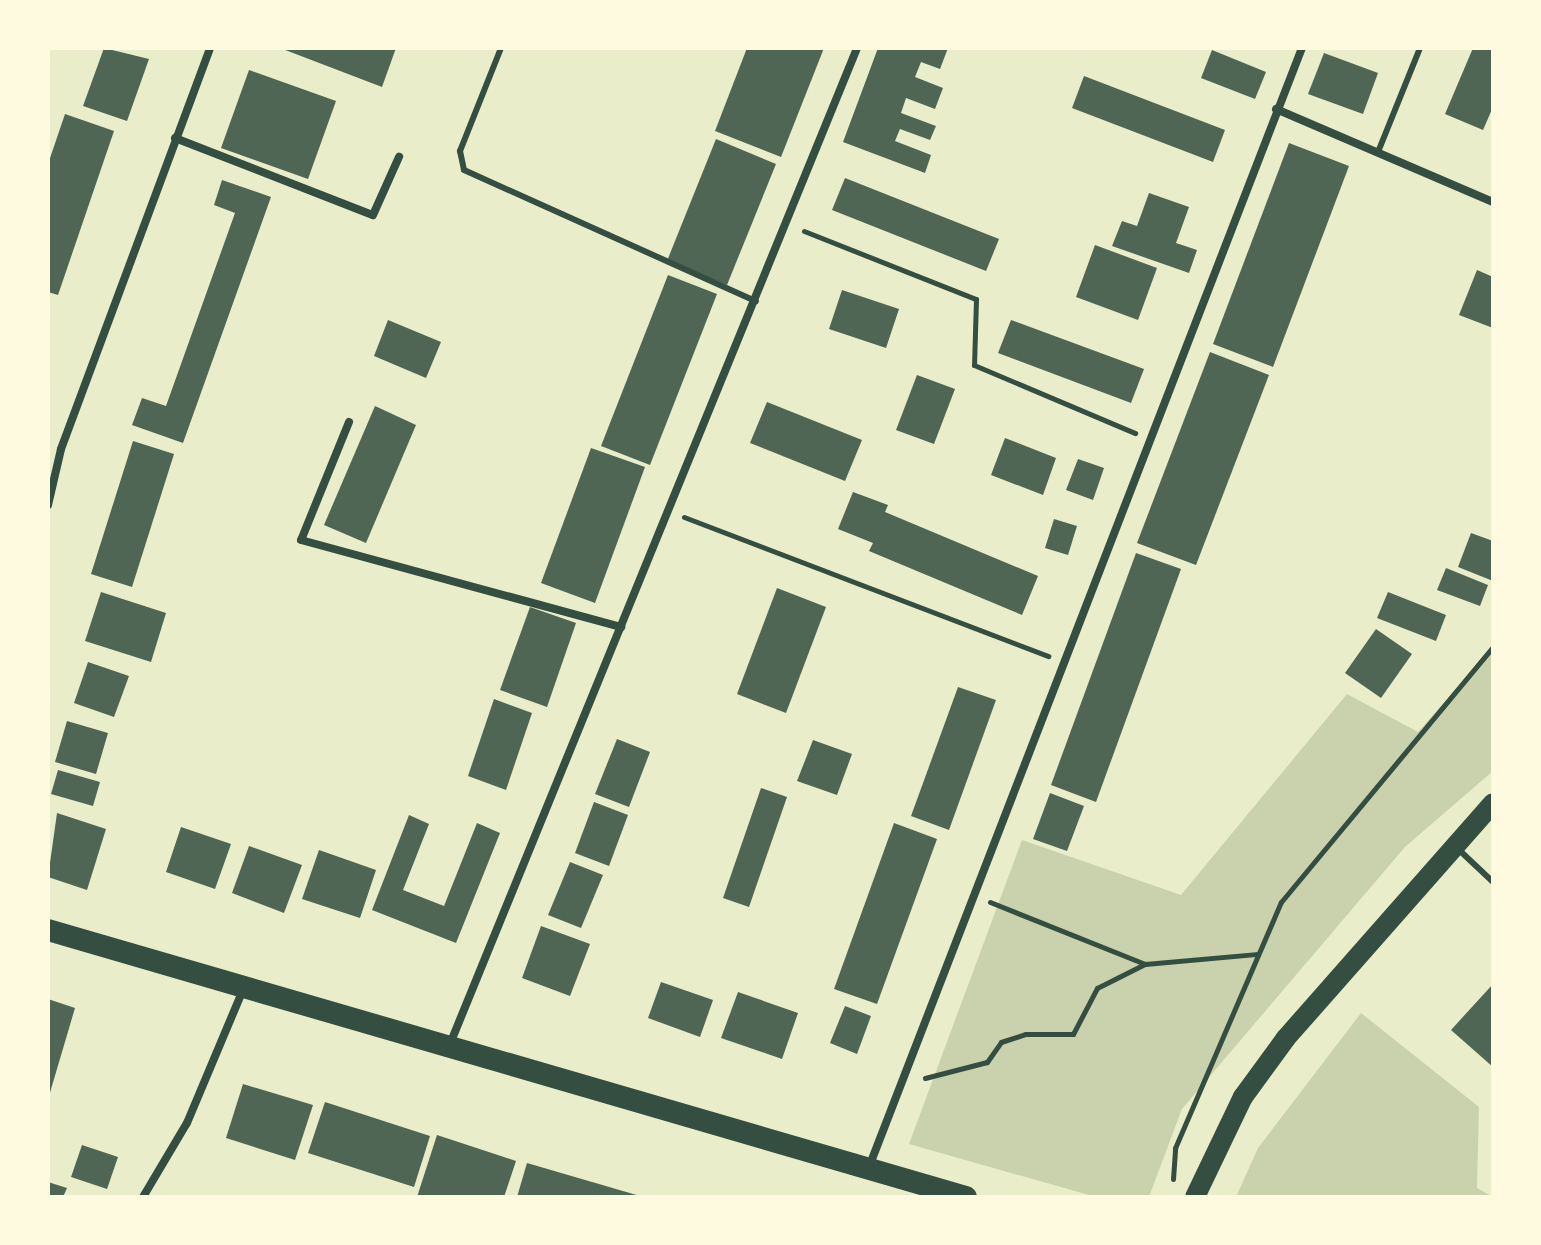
<!DOCTYPE html>
<style>
body{margin:0}
#map{position:relative;width:1541px;height:1245px;overflow:hidden;background:#e9edc9;font-family:Lato,sans-serif}
div>[style]{position:absolute}
[style*='--x']{left:calc(var(--x)*1px);top:calc(var(--y)*1px);width:calc(var(--w)*1px);rotate:calc(var(--a)*1deg)}
.green>*{inset:0;background:#cad2ad}
.building>*{inset:0;background:#4f6655}
.path>*{height:5px;margin:-2.5px;padding:0 2.5px;transform-origin:2.5px;border-radius:2.5px;background:#344e41}
.service>*{height:6px;margin:-3px;padding:0 3px;transform-origin:3px;border-radius:3px;background:#344e41}
.minor>*{height:8px;margin:-4px;padding:0 4px;transform-origin:4px;border-radius:4px;background:#344e41}
.primary>*{height:20px;margin:-10px;padding:0 10px;transform-origin:10px;border-radius:10px;background:#344e41}
.trunk>*{height:22px;margin:-11px;padding:0 11px;transform-origin:11px;border-radius:11px;background:#344e41}
span{translate:-50% -50%;white-space:nowrap;text-align:center;line-height:1.15;-webkit-text-stroke:8px #fefae0;paint-order:stroke}
.frame{position:absolute;inset:0;border:50px solid #fefae0;pointer-events:none}
</style>
<div id="map">
<div class="green">
<div style="clip-path:polygon(1493px 647px,1493px 771px,1405px 847px,1182px 1109px,1149px 1197px,1096px 1197px,909px 1144px,1022px 840px,1181px 895px,1347px 694px,1418px 732px)"></div>
<div style="clip-path:polygon(1361px 1013px,1479px 1107px,1477px 1188px,1493px 1197px,1236px 1197px,1258px 1148px)"></div>
</div>
<div class="building">
<div style="clip-path:polygon(104px 48px,149px 59px,127px 121px,83px 106px)"></div>
<div style="clip-path:polygon(280px 48px,365px 49px,396px 48px,382px 87px)"></div>
<div style="clip-path:polygon(747px 48px,824px 48px,781px 157px,715px 131px)"></div>
<div style="clip-path:polygon(878px 48px,948px 48px,940px 69px,921px 62px,915px 77px,943px 88px,935px 109px,906px 98px,901px 113px,936px 126px,930px 140px,900px 129px,895px 141px,931px 155px,925px 173px,843px 142px)"></div>
<div style="clip-path:polygon(1473px 48px,1493px 48px,1493px 107px,1483px 130px,1445px 114px)"></div>
<div style="clip-path:polygon(1212px 50px,1266px 72px,1255px 99px,1201px 78px)"></div>
<div style="clip-path:polygon(1324px 53px,1378px 73px,1363px 114px,1308px 94px)"></div>
<div style="clip-path:polygon(249px 70px,336px 101px,308px 179px,221px 148px)"></div>
<div style="clip-path:polygon(1084px 76px,1225px 130px,1213px 162px,1072px 108px)"></div>
<div style="clip-path:polygon(65px 114px,114px 131px,58px 295px,48px 292px,48px 164px)"></div>
<div style="clip-path:polygon(716px 139px,776px 164px,727px 285px,667px 261px)"></div>
<div style="clip-path:polygon(1289px 143px,1349px 166px,1273px 367px,1213px 344px)"></div>
<div style="clip-path:polygon(845px 178px,999px 239px,986px 271px,832px 210px)"></div>
<div style="clip-path:polygon(222px 180px,271px 197px,183px 443px,132px 425px,142px 398px,166px 406px,235px 213px,214px 205px)"></div>
<div style="clip-path:polygon(1149px 193px,1189px 207px,1176px 243px,1197px 250px,1189px 273px,1112px 246px,1122px 221px,1137px 226px)"></div>
<div style="clip-path:polygon(1095px 245px,1157px 268px,1138px 320px,1076px 297px)"></div>
<div style="clip-path:polygon(1477px 270px,1493px 277px,1493px 328px,1459px 315px)"></div>
<div style="clip-path:polygon(668px 275px,717px 294px,650px 465px,601px 446px)"></div>
<div style="clip-path:polygon(842px 290px,899px 309px,886px 348px,829px 329px)"></div>
<div style="clip-path:polygon(388px 320px,441px 342px,426px 378px,374px 356px)"></div>
<div style="clip-path:polygon(1011px 320px,1144px 369px,1131px 403px,998px 353px)"></div>
<div style="clip-path:polygon(1210px 352px,1269px 375px,1196px 565px,1137px 543px)"></div>
<div style="clip-path:polygon(917px 375px,955px 389px,934px 444px,896px 430px)"></div>
<div style="clip-path:polygon(767px 402px,862px 440px,845px 481px,750px 443px)"></div>
<div style="clip-path:polygon(375px 406px,416px 425px,366px 543px,324px 525px)"></div>
<div style="clip-path:polygon(1005px 438px,1056px 458px,1043px 495px,991px 475px)"></div>
<div style="clip-path:polygon(133px 441px,174px 454px,132px 587px,91px 574px)"></div>
<div style="clip-path:polygon(591px 448px,645px 467px,595px 603px,541px 583px)"></div>
<div style="clip-path:polygon(1078px 459px,1104px 468px,1093px 500px,1066px 490px)"></div>
<div style="clip-path:polygon(853px 492px,888px 505px,885px 512px,1038px 576px,1022px 615px,869px 551px,873px 543px,838px 529px)"></div>
<div style="clip-path:polygon(1054px 519px,1077px 526px,1068px 555px,1045px 548px)"></div>
<div style="clip-path:polygon(1471px 533px,1493px 541px,1493px 581px,1458px 567px)"></div>
<div style="clip-path:polygon(1136px 553px,1181px 569px,1096px 802px,1051px 785px)"></div>
<div style="clip-path:polygon(1446px 568px,1488px 585px,1480px 606px,1437px 590px)"></div>
<div style="clip-path:polygon(777px 588px,826px 607px,786px 713px,737px 694px)"></div>
<div style="clip-path:polygon(101px 592px,166px 613px,151px 662px,85px 641px)"></div>
<div style="clip-path:polygon(1388px 592px,1446px 615px,1436px 641px,1377px 618px)"></div>
<div style="clip-path:polygon(530px 607px,576px 623px,547px 707px,500px 690px)"></div>
<div style="clip-path:polygon(1376px 629px,1412px 654px,1381px 698px,1345px 673px)"></div>
<div style="clip-path:polygon(88px 662px,129px 676px,114px 717px,74px 703px)"></div>
<div style="clip-path:polygon(958px 687px,996px 700px,949px 830px,911px 816px)"></div>
<div style="clip-path:polygon(494px 699px,532px 713px,506px 790px,468px 776px)"></div>
<div style="clip-path:polygon(67px 721px,108px 733px,96px 774px,55px 762px)"></div>
<div style="clip-path:polygon(617px 739px,650px 752px,629px 807px,595px 794px)"></div>
<div style="clip-path:polygon(813px 740px,852px 754px,837px 795px,797px 781px)"></div>
<div style="clip-path:polygon(58px 770px,100px 782px,93px 806px,51px 794px)"></div>
<div style="clip-path:polygon(761px 788px,787px 797px,749px 907px,723px 898px)"></div>
<div style="clip-path:polygon(1050px 793px,1084px 806px,1067px 851px,1033px 839px)"></div>
<div style="clip-path:polygon(594px 802px,628px 815px,609px 866px,575px 853px)"></div>
<div style="clip-path:polygon(57px 813px,106px 829px,87px 890px,48px 877px)"></div>
<div style="clip-path:polygon(409px 815px,429px 824px,403px 890px,444px 906px,477px 823px,500px 833px,456px 943px,372px 910px)"></div>
<div style="clip-path:polygon(894px 823px,937px 839px,877px 1004px,834px 989px)"></div>
<div style="clip-path:polygon(181px 827px,231px 844px,215px 889px,166px 872px)"></div>
<div style="clip-path:polygon(249px 846px,302px 865px,284px 913px,232px 893px)"></div>
<div style="clip-path:polygon(319px 850px,376px 870px,360px 918px,302px 899px)"></div>
<div style="clip-path:polygon(570px 862px,603px 875px,581px 928px,548px 915px)"></div>
<div style="clip-path:polygon(541px 926px,590px 944px,570px 996px,522px 978px)"></div>
<div style="clip-path:polygon(661px 982px,713px 1000px,700px 1037px,648px 1018px)"></div>
<div style="clip-path:polygon(1493px 984px,1493px 1067px,1451px 1030px)"></div>
<div style="clip-path:polygon(738px 992px,798px 1013px,782px 1059px,721px 1038px)"></div>
<div style="clip-path:polygon(48px 999px,75px 1008px,49px 1096px,48px 1096px)"></div>
<div style="clip-path:polygon(845px 1006px,871px 1016px,857px 1054px,830px 1043px)"></div>
<div style="clip-path:polygon(243px 1084px,313px 1105px,295px 1160px,226px 1138px)"></div>
<div style="clip-path:polygon(325px 1102px,430px 1136px,414px 1187px,308px 1153px)"></div>
<div style="clip-path:polygon(437px 1135px,516px 1161px,504px 1197px,417px 1197px)"></div>
<div style="clip-path:polygon(82px 1145px,118px 1157px,107px 1189px,71px 1177px)"></div>
<div style="clip-path:polygon(527px 1163px,640px 1196px,640px 1197px,517px 1197px)"></div>
<div style="clip-path:polygon(48px 1182px,67px 1188px,63px 1197px,48px 1197px)"></div>
</div>
<div class="path">
<div style="--x:804;--y:231;--w:185;--a:21.6"></div>
<div style="--x:976;--y:299;--w:66;--a:91.7"></div>
<div style="--x:974;--y:365;--w:175;--a:22.9"></div>
<div style="--x:684;--y:517;--w:390;--a:20.9"></div>
<div style="--x:990;--y:902;--w:167;--a:21.8"></div>
<div style="--x:1145;--y:964;--w:111;--a:-5.1"></div>
<div style="--x:925;--y:1078;--w:64;--a:-14.5"></div>
<div style="--x:987;--y:1062;--w:24;--a:-55"></div>
<div style="--x:1001;--y:1042;--w:26;--a:-18"></div>
<div style="--x:1026;--y:1034;--w:47;--a:0"></div>
<div style="--x:1073;--y:1034;--w:52;--a:-62.4"></div>
<div style="--x:1097;--y:988;--w:54;--a:-26.6"></div>
<div style="--x:1173;--y:1179;--w:31;--a:-86"></div>
<div style="--x:1175;--y:1148;--w:268;--a:-66.7"></div>
<div style="--x:1281;--y:902;--w:332;--a:-50.3"></div>
</div>
<div class="service">
<div style="--x:501;--y:48;--w:111;--a:111.7"></div>
<div style="--x:460;--y:151;--w:19;--a:78"></div>
<div style="--x:464;--y:170;--w:320;--a:24.2"></div>
<div style="--x:1378;--y:152;--w:112;--a:-68"></div>
<div style="--x:1458;--y:849;--w:48;--a:43.3"></div>
</div>
<div class="minor">
<div style="--x:1276;--y:109;--w:236;--a:23.2"></div>
<div style="--x:175;--y:138;--w:212;--a:21.3"></div>
<div style="--x:373;--y:215;--w:64;--a:-65.9"></div>
<div style="--x:349;--y:422;--w:127;--a:112.1"></div>
<div style="--x:301;--y:540;--w:332;--a:15.2"></div>
<div style="--x:48;--y:505;--w:57;--a:-76.9"></div>
<div style="--x:61;--y:449;--w:428;--a:-69.6"></div>
<div style="--x:450;--y:1044;--w:1076;--a:-67.77"></div>
<div style="--x:869;--y:1167;--w:1200;--a:-68.85"></div>
<div style="--x:143;--y:1197;--w:86;--a:-59.3"></div>
<div style="--x:187;--y:1123;--w:144;--a:-67.2"></div>
</div>
<div class="primary">
<div style="--x:1195;--y:1197;--w:111;--a:-64.4"></div>
<div style="--x:1243;--y:1097;--w:73;--a:-53.9"></div>
<div style="--x:1286;--y:1038;--w:313;--a:-48.6"></div>
</div>
<div class="trunk">
<div style="--x:48;--y:930;--w:956;--a:16.22"></div>
</div>
<div class="frame"></div>
</div>
